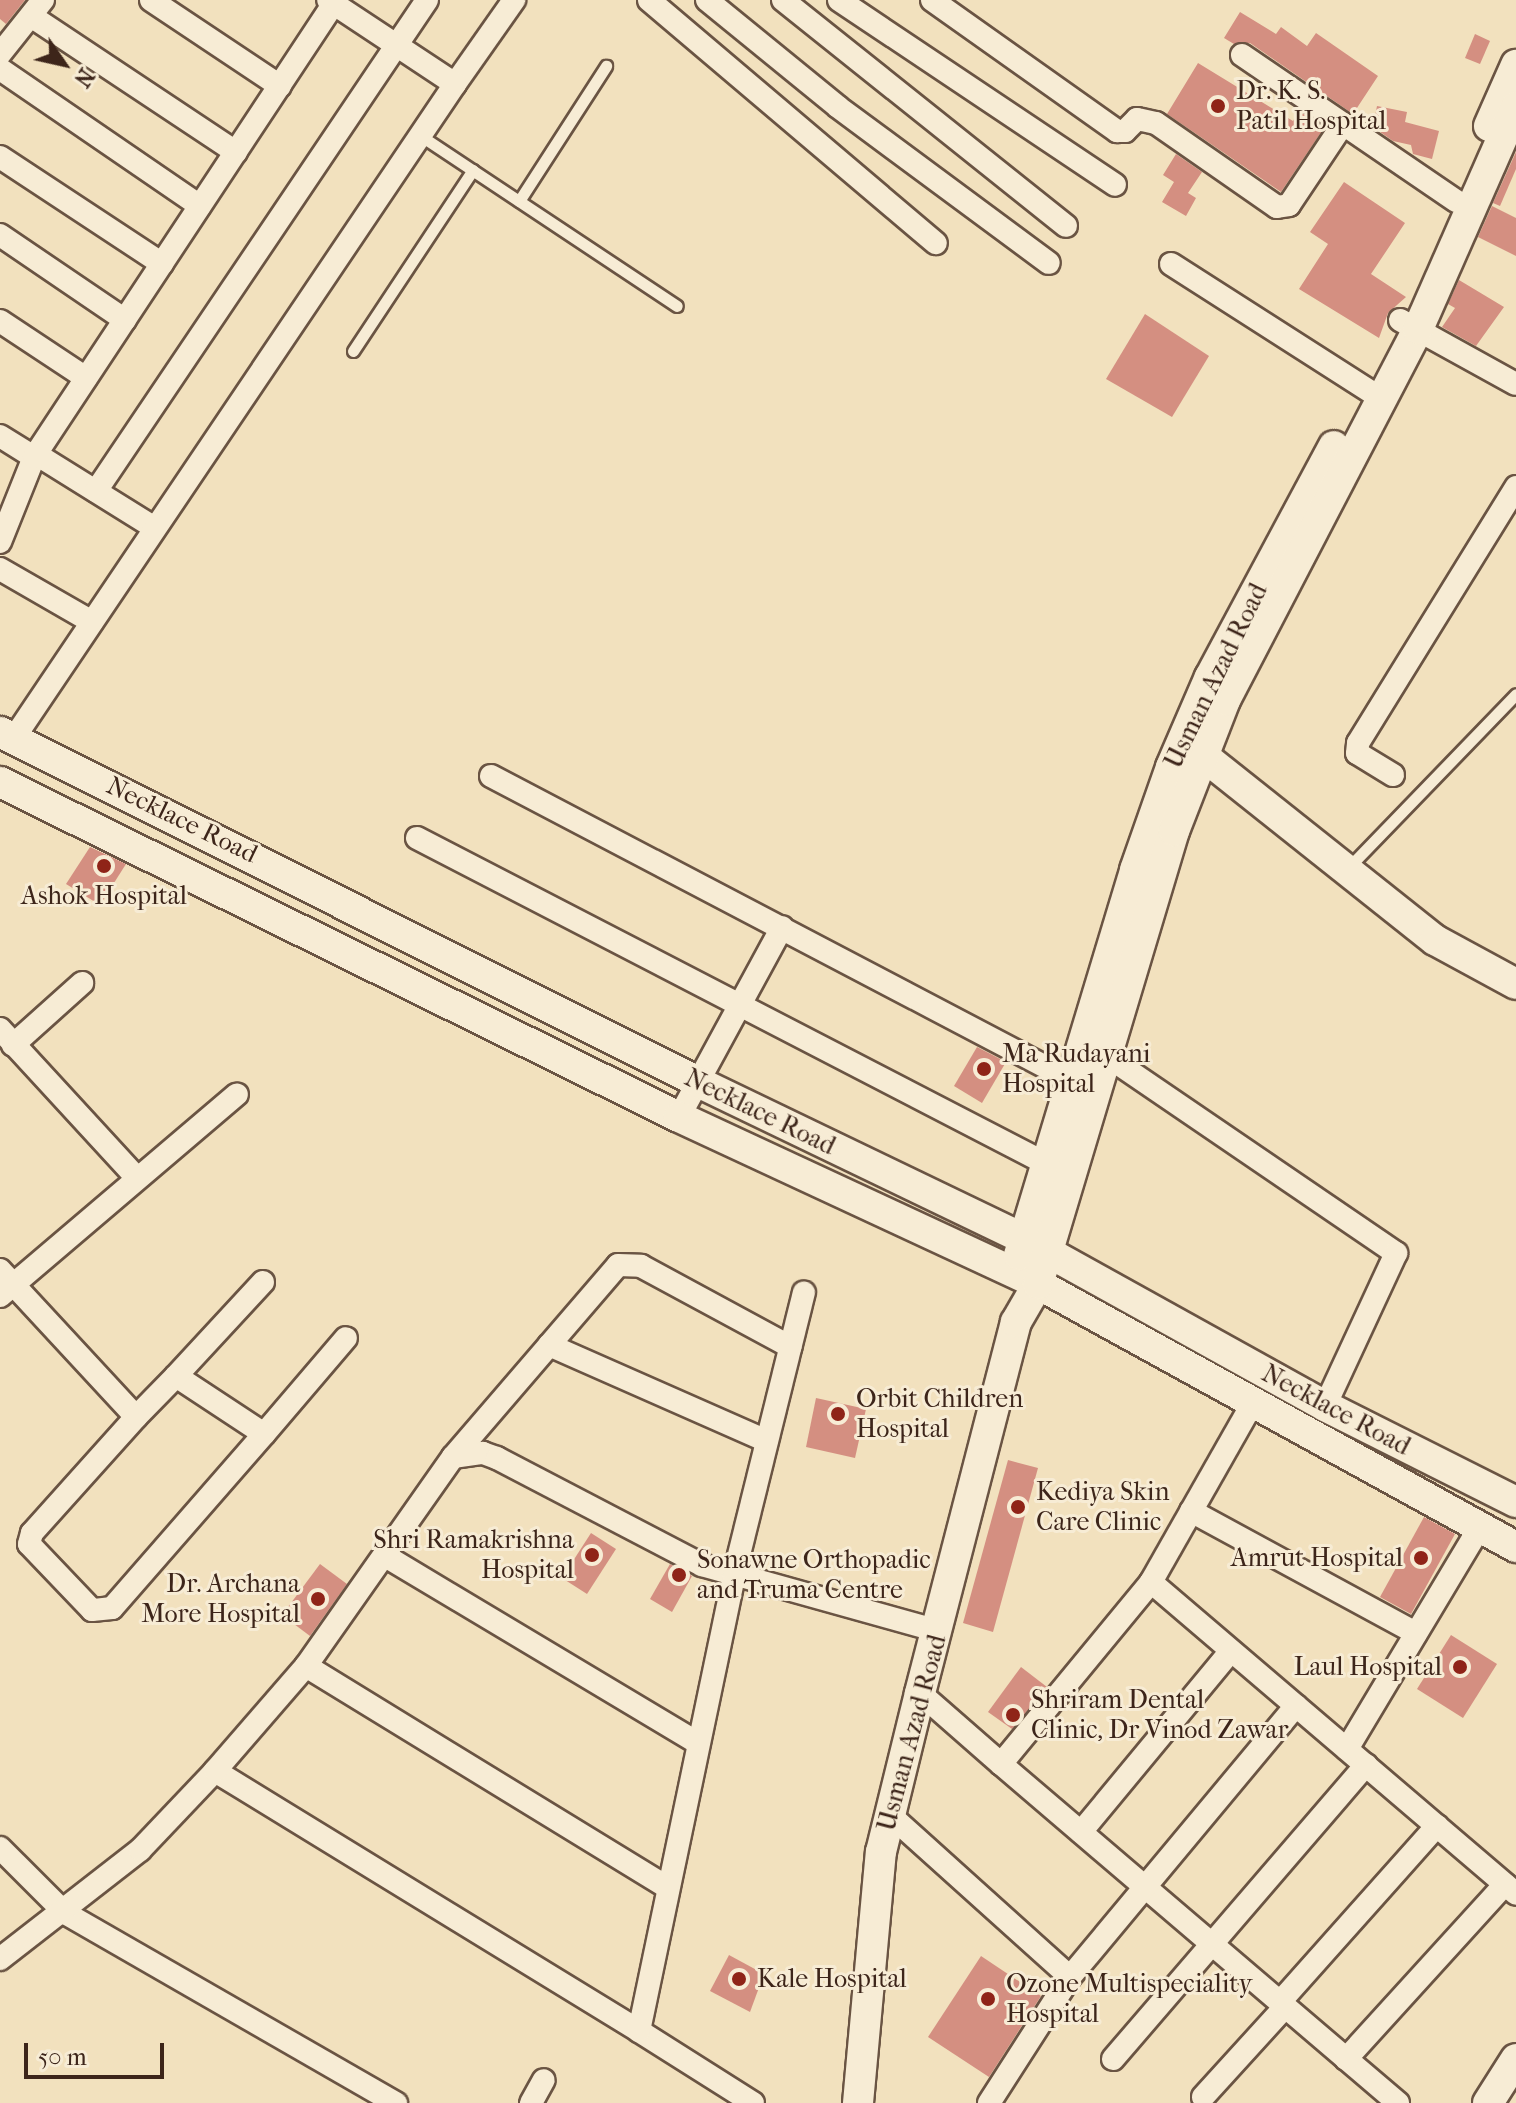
<!DOCTYPE html>
<style>
body{margin:0}
#map{position:relative;width:1516px;height:2103px;overflow:hidden;background:#f2e1be;font-family:"IM FELL French Canon",serif}
div>[style]{position:absolute}
[style*='--x']{left:calc(var(--x)*1px);top:calc(var(--y)*1px);width:calc(var(--w)*1px);rotate:calc(var(--a)*1deg)}
.building>*{inset:0;background:#d48f81}
.roads{filter:drop-shadow(2px 0 #6a5443) drop-shadow(-2px 0 #6a5443) drop-shadow(0 2px #6a5443) drop-shadow(0 -2px #6a5443)}
.lane>*{height:11px;margin:-5.5px;padding:0 5.5px;transform-origin:5.5px;border-radius:5.5px;background:#f7ecd5}
.street>*{height:22px;margin:-11px;padding:0 11px;transform-origin:11px;border-radius:11px;background:#f7ecd5}
.secondary>*{height:30px;margin:-15px;padding:0 15px;transform-origin:15px;border-radius:15px;background:#f7ecd5}
.dots>*{width:22px;height:22px;translate:-50% -50%;box-sizing:border-box;border:4px solid #f7ecd5;border-radius:50%}
span{translate:-50% -50%;white-space:nowrap;text-align:center;line-height:1.15;-webkit-text-stroke:6px #f7ecd5;paint-order:stroke}
.poi-label{font-size:26px;color:#3d251a}
.left{translate:0 -50%;text-align:left}
.right{translate:-100% -50%;text-align:right}
.street-label{font-size:26px;color:#3d251a}
.north{position:absolute;left:24px;top:24px;width:80px;height:80px;-webkit-text-stroke:6px #f7ecd5;paint-order:stroke;rotate:124deg;font-size:22px;font-weight:700;line-height:32px;text-align:center;color:#3d251a}
.north::after{content:'';display:block;margin:auto;width:28px;height:36px;background:#3d251a;clip-path:polygon(50% 0,100% 100%,50% 72%,0 100%)}
.scale{position:absolute;left:24px;top:2043px;width:140px;height:36px;box-sizing:border-box;border:4px solid #3d251a;border-top:0;padding-left:10px;font-size:24px;line-height:28px;white-space:nowrap;color:#3d251a;-webkit-text-stroke:6px #f7ecd5;paint-order:stroke}
</style>
<div id="map">
<div class="building">
<div style="clip-path:polygon(0 0,25px 0,6px 24px,0 19px)"></div>
<div style="clip-path:polygon(1240px 12px,1276px 34px,1281px 27px,1307px 46px,1316px 33px,1378px 76px,1353px 114px,1250px 43px,1234px 44px,1224px 38px)"></div>
<div style="clip-path:polygon(1475px 34px,1490px 41px,1480px 64px,1465px 58px)"></div>
<div style="clip-path:polygon(1198px 63px,1293px 121px,1299px 111px,1324px 128px,1281px 192px,1167px 114px)"></div>
<div style="clip-path:polygon(1377px 106px,1407px 112px,1405px 122px,1439px 131px,1432px 159px,1413px 154px,1411px 145px,1393px 141px,1373px 127px)"></div>
<div style="clip-path:polygon(1516px 152px,1516px 169px,1500px 206px,1493px 203px)"></div>
<div style="clip-path:polygon(1176px 154px,1202px 172px,1188px 193px,1196px 198px,1186px 216px,1162px 202px,1174px 182px,1163px 175px)"></div>
<div style="clip-path:polygon(1344px 182px,1405px 223px,1371px 274px,1406px 297px,1388px 313px,1379px 338px,1299px 289px,1328px 244px,1310px 232px)"></div>
<div style="clip-path:polygon(1492px 206px,1516px 218px,1516px 256px,1478px 237px)"></div>
<div style="clip-path:polygon(1459px 280px,1504px 307px,1476px 346px,1442px 327px,1455px 308px,1448px 304px)"></div>
<div style="clip-path:polygon(1145px 314px,1209px 356px,1172px 417px,1106px 379px)"></div>
<div style="clip-path:polygon(90px 847px,126px 864px,100px 905px,66px 884px)"></div>
<div style="clip-path:polygon(977px 1047px,1006px 1062px,982px 1103px,954px 1086px)"></div>
<div style="clip-path:polygon(816px 1398px,866px 1409px,855px 1458px,806px 1447px)"></div>
<div style="clip-path:polygon(1008px 1460px,1038px 1468px,993px 1632px,963px 1623px)"></div>
<div style="clip-path:polygon(1424px 1517px,1455px 1534px,1411px 1614px,1380px 1597px)"></div>
<div style="clip-path:polygon(591px 1533px,616px 1549px,587px 1594px,562px 1578px)"></div>
<div style="clip-path:polygon(320px 1564px,347px 1584px,310px 1636px,282px 1615px)"></div>
<div style="clip-path:polygon(670px 1564px,692px 1576px,672px 1612px,650px 1599px)"></div>
<div style="clip-path:polygon(1451px 1635px,1497px 1664px,1463px 1718px,1417px 1689px)"></div>
<div style="clip-path:polygon(1021px 1667px,1047px 1687px,1012px 1729px,988px 1712px)"></div>
<div style="clip-path:polygon(729px 1955px,764px 1974px,750px 2012px,710px 1991px)"></div>
<div style="clip-path:polygon(981px 1956px,1041px 1996px,989px 2077px,928px 2037px)"></div>
</div>
<div class="roads">
<div class="lane">
<div style="--x:421;--y:136;--w:307;--a:33.6"></div>
<div style="--x:519;--y:201;--w:161;--a:-57.2"></div>
<div style="--x:353;--y:351;--w:217;--a:-56.5"></div>
<div style="--x:1347;--y:869;--w:243;--a:-46"></div>
</div>
<div class="street">
<div style="--x:151;--y:0;--w:155;--a:33.7"></div>
<div style="--x:649;--y:0;--w:376;--a:40.3"></div>
<div style="--x:707;--y:0;--w:169;--a:39.2"></div>
<div style="--x:838;--y:107;--w:262;--a:36.5"></div>
<div style="--x:783;--y:0;--w:362;--a:38.6"></div>
<div style="--x:839;--y:0;--w:332;--a:33.8"></div>
<div style="--x:932;--y:0;--w:227;--a:35.3"></div>
<div style="--x:1117;--y:131;--w:8;--a:0"></div>
<div style="--x:1125;--y:131;--w:17;--a:-45"></div>
<div style="--x:1137;--y:119;--w:19;--a:12"></div>
<div style="--x:1156;--y:123;--w:147;--a:34.8"></div>
<div style="--x:1277;--y:207;--w:12;--a:-9"></div>
<div style="--x:1289;--y:205;--w:97;--a:-56.3"></div>
<div style="--x:31;--y:16;--w:246;--a:33.6"></div>
<div style="--x:0;--y:54;--w:69;--a:-51.5"></div>
<div style="--x:1242;--y:55;--w:259;--a:34.3"></div>
<div style="--x:0;--y:69;--w:242;--a:34.4"></div>
<div style="--x:455;--y:84;--w:103;--a:-54.9"></div>
<div style="--x:0;--y:157;--w:194;--a:33.4"></div>
<div style="--x:0;--y:235;--w:151;--a:34.2"></div>
<div style="--x:1171;--y:264;--w:250;--a:32.6"></div>
<div style="--x:1400;--y:320;--w:132;--a:28.9"></div>
<div style="--x:0;--y:321;--w:103;--a:33.5"></div>
<div style="--x:0;--y:436;--w:40;--a:32"></div>
<div style="--x:36;--y:454;--w:140;--a:31.9"></div>
<div style="--x:96;--y:491;--w:592;--a:-56.01"></div>
<div style="--x:0;--y:542;--w:92;--a:-68.2"></div>
<div style="--x:34;--y:457;--w:548;--a:-56.54"></div>
<div style="--x:0;--y:569;--w:106;--a:29.9"></div>
<div style="--x:14;--y:738;--w:789;--a:-56.01"></div>
<div style="--x:455;--y:84;--w:152;--a:-146.5"></div>
<div style="--x:1393;--y:775;--w:42;--a:-148.6"></div>
<div style="--x:1357;--y:753;--w:10;--a:-84"></div>
<div style="--x:1358;--y:743;--w:301;--a:-58.3"></div>
<div style="--x:491;--y:776;--w:670;--a:27.67"></div>
<div style="--x:417;--y:838;--w:712;--a:27.36"></div>
<div style="--x:0;--y:1029;--w:200;--a:47.4"></div>
<div style="--x:13;--y:1045;--w:93;--a:-41.9"></div>
<div style="--x:1107;--y:1056;--w:350;--a:34.3"></div>
<div style="--x:1396;--y:1253;--w:169;--a:114.9"></div>
<div style="--x:679;--y:1117;--w:216;--a:-61.5"></div>
<div style="--x:0;--y:1270;--w:200;--a:47.2"></div>
<div style="--x:136;--y:1417;--w:57;--a:-45.7"></div>
<div style="--x:176;--y:1376;--w:105;--a:33.4"></div>
<div style="--x:264;--y:1434;--w:231;--a:131.1"></div>
<div style="--x:112;--y:1608;--w:20;--a:174"></div>
<div style="--x:92;--y:1610;--w:91;--a:-133.7"></div>
<div style="--x:29;--y:1544;--w:11;--a:-75"></div>
<div style="--x:32;--y:1533;--w:156;--a:-48.1"></div>
<div style="--x:0;--y:1296;--w:311;--a:-40.4"></div>
<div style="--x:549;--y:1345;--w:238;--a:23.8"></div>
<div style="--x:176;--y:1376;--w:128;--a:-47.2"></div>
<div style="--x:1251;--y:1406;--w:202;--a:119.6"></div>
<div style="--x:1151;--y:1582;--w:480;--a:40.5"></div>
<div style="--x:264;--y:1434;--w:126;--a:-49.5"></div>
<div style="--x:453;--y:1457;--w:253;--a:-49.3"></div>
<div style="--x:618;--y:1265;--w:23;--a:2"></div>
<div style="--x:641;--y:1266;--w:170;--a:28.4"></div>
<div style="--x:1191;--y:1511;--w:256;--a:28.5"></div>
<div style="--x:387;--y:1557;--w:362;--a:30.9"></div>
<div style="--x:306;--y:1666;--w:422;--a:31.5"></div>
<div style="--x:920;--y:1693;--w:108;--a:41.2"></div>
<div style="--x:1001;--y:1764;--w:236;--a:-50.5"></div>
<div style="--x:1347;--y:1749;--w:259;--a:-59.1"></div>
<div style="--x:1001;--y:1764;--w:522;--a:40.49"></div>
<div style="--x:215;--y:1771;--w:497;--a:31.5"></div>
<div style="--x:890;--y:1815;--w:242;--a:42"></div>
<div style="--x:1070;--y:1977;--w:353;--a:-50.2"></div>
<div style="--x:1081;--y:1832;--w:235;--a:-50.4"></div>
<div style="--x:0;--y:1848;--w:92;--a:45"></div>
<div style="--x:65;--y:1913;--w:382;--a:29.9"></div>
<div style="--x:0;--y:1959;--w:177;--a:-37.9"></div>
<div style="--x:140;--y:1850;--w:109;--a:-46.5"></div>
<div style="--x:215;--y:1771;--w:139;--a:-49.1"></div>
<div style="--x:306;--y:1666;--w:256;--a:-54.9"></div>
<div style="--x:453;--y:1457;--w:30;--a:-8"></div>
<div style="--x:483;--y:1453;--w:15;--a:20"></div>
<div style="--x:497;--y:1458;--w:231;--a:27.6"></div>
<div style="--x:702;--y:1565;--w:246;--a:15.6"></div>
<div style="--x:1280;--y:2002;--w:236;--a:-48.3"></div>
<div style="--x:1113;--y:2059;--w:388;--a:-49.3"></div>
<div style="--x:1346;--y:2059;--w:236;--a:-47.7"></div>
<div style="--x:1203;--y:2097;--w:122;--a:-47.7"></div>
<div style="--x:531;--y:2103;--w:26;--a:-61"></div>
<div style="--x:753;--y:2103;--w:135;--a:-147.7"></div>
<div style="--x:639;--y:2031;--w:466;--a:-78.2"></div>
<div style="--x:734;--y:1575;--w:291;--a:-76.1"></div>
<div style="--x:989;--y:2103;--w:150;--a:-57.3"></div>
</div>
<div class="secondary">
<div style="--x:1489;--y:126;--w:67;--a:-66.1"></div>
<div style="--x:0;--y:732;--w:781;--a:26.63"></div>
<div style="--x:698;--y:1082;--w:362;--a:25.7"></div>
<div style="--x:1024;--y:1239;--w:344;--a:29"></div>
<div style="--x:1325;--y:1406;--w:214;--a:26.7"></div>
<div style="--x:1201;--y:754;--w:299;--a:38.5"></div>
<div style="--x:1435;--y:940;--w:92;--a:28.5"></div>
<div style="--x:0;--y:782;--w:757;--a:26.26"></div>
<div style="--x:679;--y:1117;--w:396;--a:24.9"></div>
<div style="--x:1038;--y:1284;--w:546;--a:28.82"></div>
<div style="--x:1019;--y:1255;--w:402;--a:-73.2"></div>
<div style="--x:1135;--y:870;--w:109;--a:-70.7"></div>
<div style="--x:1171;--y:767;--w:98;--a:-66.6"></div>
<div style="--x:1210;--y:677;--w:262;--a:-61.8"></div>
<div style="--x:858;--y:2103;--w:252;--a:-84.8"></div>
<div style="--x:881;--y:1852;--w:164;--a:-76.2"></div>
<div style="--x:920;--y:1693;--w:383;--a:-75.5"></div>
<div style="--x:1016;--y:1322;--w:44;--a:-59.9"></div>
<div style="--x:1038;--y:1284;--w:473;--a:-73.3"></div>
<div style="--x:1174;--y:831;--w:141;--a:-68.7"></div>
<div style="--x:1225;--y:700;--w:418;--a:-62.5"></div>
<div style="--x:1418;--y:329;--w:243;--a:-66.2"></div>
<div style="--x:1488;--y:2103;--w:52;--a:-57.5"></div>
</div>
</div>
<div class="dots">
<div style="left:1218px;top:106px;background:#8f2418"></div>
<div style="left:104px;top:866px;background:#8f2418"></div>
<div style="left:984px;top:1069px;background:#8f2418"></div>
<div style="left:838px;top:1414px;background:#8f2418"></div>
<div style="left:1018px;top:1507px;background:#8f2418"></div>
<div style="left:592px;top:1555px;background:#8f2418"></div>
<div style="left:1421px;top:1558px;background:#8f2418"></div>
<div style="left:679px;top:1575px;background:#8f2418"></div>
<div style="left:318px;top:1599px;background:#8f2418"></div>
<div style="left:1460px;top:1667px;background:#8f2418"></div>
<div style="left:1013px;top:1715px;background:#8f2418"></div>
<div style="left:739px;top:1979px;background:#8f2418"></div>
<div style="left:988px;top:1999px;background:#8f2418"></div>
</div>
<div class="poi-label">
<span class="left" style="left:1236px;top:106px">Dr. K. S.<br>Patil Hospital</span>
<span style="left:104px;top:896px">Ashok Hospital</span>
<span class="left" style="left:1002px;top:1069px">Ma Rudayani<br>Hospital</span>
<span class="left" style="left:856px;top:1414px">Orbit Children<br>Hospital</span>
<span class="left" style="left:1036px;top:1507px">Kediya Skin<br>Care Clinic</span>
<span class="right" style="left:574px;top:1555px">Shri Ramakrishna<br>Hospital</span>
<span class="right" style="left:1403px;top:1558px">Amrut Hospital</span>
<span class="left" style="left:697px;top:1575px">Sonawne Orthopadic<br>and Truma Centre</span>
<span class="right" style="left:300px;top:1599px">Dr. Archana<br>More Hospital</span>
<span class="right" style="left:1442px;top:1667px">Laul Hospital</span>
<span class="left" style="left:1031px;top:1715px">Shriram Dental<br>Clinic, Dr Vinod Zawar</span>
<span class="left" style="left:757px;top:1979px">Kale Hospital</span>
<span class="left" style="left:1006px;top:1999px">Ozone Multispeciality<br>Hospital</span>
</div>
<div class="street-label">
<span style="left:1216px;top:676px;rotate:-64deg">Usman Azad Road</span>
<span style="left:182px;top:820px;rotate:26deg">Necklace Road</span>
<span style="left:760px;top:1112px;rotate:26deg">Necklace Road</span>
<span style="left:1336px;top:1410px;rotate:28deg">Necklace Road</span>
<span style="left:912px;top:1733px;rotate:-75deg">Usman Azad Road</span>
</div>
<div class="north">N</div>
<div class="scale">50 m</div>
</div>
